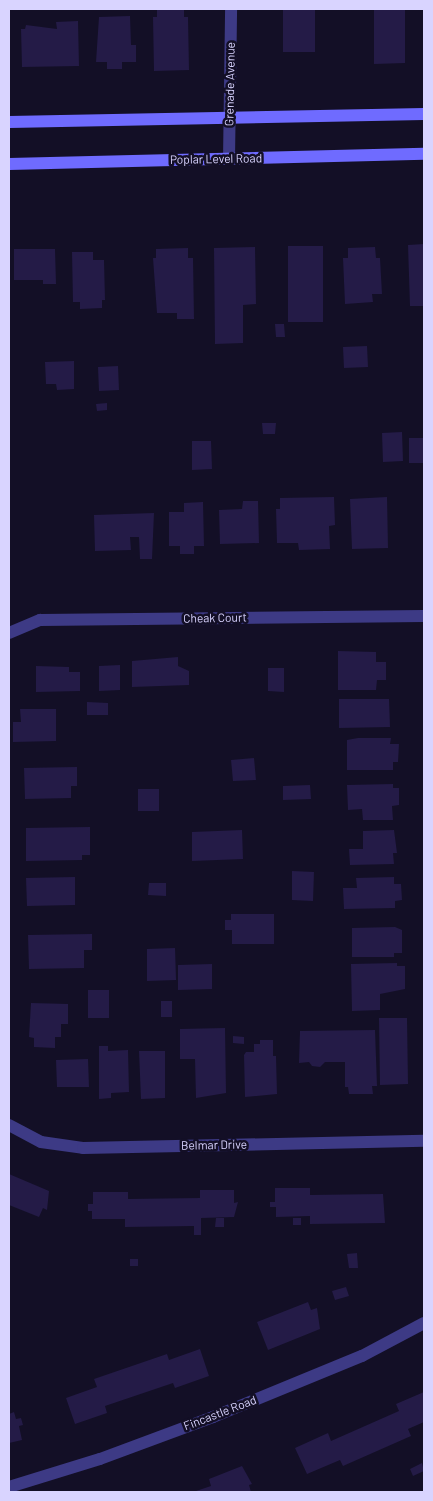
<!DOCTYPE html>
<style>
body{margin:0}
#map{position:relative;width:433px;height:1501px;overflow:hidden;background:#130f26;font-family:Barlow,sans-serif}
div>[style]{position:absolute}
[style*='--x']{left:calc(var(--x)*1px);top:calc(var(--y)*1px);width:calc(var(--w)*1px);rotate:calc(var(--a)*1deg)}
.building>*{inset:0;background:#241b47}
.street>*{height:12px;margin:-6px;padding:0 6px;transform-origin:6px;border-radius:6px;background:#3d3a85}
.secondary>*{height:12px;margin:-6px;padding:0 6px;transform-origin:6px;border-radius:6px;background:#6f6bff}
span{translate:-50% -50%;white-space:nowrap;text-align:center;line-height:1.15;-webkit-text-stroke:5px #130f26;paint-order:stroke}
.street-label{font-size:12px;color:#d9d4ff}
.frame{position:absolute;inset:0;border:10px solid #d9d4ff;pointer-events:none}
</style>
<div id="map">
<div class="building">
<div style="clip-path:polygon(157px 9px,184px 9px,184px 17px,188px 17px,189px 70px,154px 71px,153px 17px,157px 17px)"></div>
<div style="clip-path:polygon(283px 9px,315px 9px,315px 52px,283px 52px)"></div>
<div style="clip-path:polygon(405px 9px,405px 63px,374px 64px,374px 10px)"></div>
<div style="clip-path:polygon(130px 16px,131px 45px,136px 45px,136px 62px,122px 62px,122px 69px,107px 69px,107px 62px,96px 62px,99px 17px)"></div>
<div style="clip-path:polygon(78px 21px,79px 66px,22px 67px,21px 29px,25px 29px,26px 25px,57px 29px,56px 22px)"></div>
<div style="clip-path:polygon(424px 244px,424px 306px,410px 306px,408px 245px)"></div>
<div style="clip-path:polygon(288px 246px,323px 246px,323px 322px,288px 322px)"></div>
<div style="clip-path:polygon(255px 247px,256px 304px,243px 305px,243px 343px,215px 344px,214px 248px)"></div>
<div style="clip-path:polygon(375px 247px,376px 258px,380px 258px,382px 294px,372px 294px,373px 302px,345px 304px,343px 258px,348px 258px,348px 248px)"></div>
<div style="clip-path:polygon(188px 248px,188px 258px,193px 258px,194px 319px,177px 319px,177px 313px,157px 313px,153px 258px,156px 258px,156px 249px)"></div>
<div style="clip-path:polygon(14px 249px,55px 249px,56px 284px,43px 284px,43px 280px,14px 280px)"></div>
<div style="clip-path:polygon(72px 252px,93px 252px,93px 260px,104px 260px,105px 300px,102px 300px,102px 308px,80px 309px,80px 302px,73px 302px)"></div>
<div style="clip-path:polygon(275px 324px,284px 324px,285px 337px,276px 337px)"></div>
<div style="clip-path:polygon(367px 346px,368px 367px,344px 368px,343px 347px)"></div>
<div style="clip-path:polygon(74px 361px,74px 389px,57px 390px,56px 384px,46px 384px,45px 362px)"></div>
<div style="clip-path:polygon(118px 366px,119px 390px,99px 391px,98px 367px)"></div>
<div style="clip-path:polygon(107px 403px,107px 410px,97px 411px,96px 404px)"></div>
<div style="clip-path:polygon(262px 423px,276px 423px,275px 434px,263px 434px)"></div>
<div style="clip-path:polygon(402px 432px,403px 461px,383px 462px,382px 433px)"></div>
<div style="clip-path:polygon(409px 438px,424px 438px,424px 463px,409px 463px)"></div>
<div style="clip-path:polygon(192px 441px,211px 441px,212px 469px,192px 470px)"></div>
<div style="clip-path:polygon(334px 497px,335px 525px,329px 526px,330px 549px,299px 550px,298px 543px,277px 543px,276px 509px,280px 509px,280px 498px)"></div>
<div style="clip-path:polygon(387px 497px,388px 548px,352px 549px,350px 499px)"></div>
<div style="clip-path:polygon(243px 501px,258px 501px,259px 543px,220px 544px,219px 510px,242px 509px)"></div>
<div style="clip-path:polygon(203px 502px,204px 546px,194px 546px,194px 554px,180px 554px,180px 546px,169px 546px,169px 512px,184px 512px,184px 503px)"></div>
<div style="clip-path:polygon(154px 513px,152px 559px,140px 559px,139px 537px,130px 537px,131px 550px,95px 551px,94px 515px)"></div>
<div style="clip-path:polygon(338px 651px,376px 652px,376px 662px,386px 662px,386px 680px,377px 680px,376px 690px,338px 690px)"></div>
<div style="clip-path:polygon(178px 657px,178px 666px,189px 671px,189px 685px,132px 687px,132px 661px)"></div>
<div style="clip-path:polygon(120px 665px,120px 690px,99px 691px,99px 666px)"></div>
<div style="clip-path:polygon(36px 666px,69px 667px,69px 672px,80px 672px,80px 691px,36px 692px)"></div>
<div style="clip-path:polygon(268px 668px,284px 668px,284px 692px,268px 691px)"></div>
<div style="clip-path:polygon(339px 699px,389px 699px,390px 727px,339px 728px)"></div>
<div style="clip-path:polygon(87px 702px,108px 703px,108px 715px,87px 715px)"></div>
<div style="clip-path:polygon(20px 709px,56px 709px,56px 741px,13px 742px,13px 722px,21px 722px)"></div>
<div style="clip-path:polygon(358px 738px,391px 738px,390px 744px,399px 744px,398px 762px,393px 762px,393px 770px,347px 770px,347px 740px)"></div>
<div style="clip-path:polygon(254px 758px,256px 780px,233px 781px,231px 760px)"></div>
<div style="clip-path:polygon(77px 767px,77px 786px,71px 786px,71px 798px,25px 799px,24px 768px)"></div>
<div style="clip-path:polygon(393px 784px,393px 788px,399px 788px,399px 805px,392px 806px,393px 820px,363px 820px,362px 809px,348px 810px,347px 785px)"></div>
<div style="clip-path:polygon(310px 785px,311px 799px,283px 800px,283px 786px)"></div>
<div style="clip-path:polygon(138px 789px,159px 789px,159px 811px,138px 811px)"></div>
<div style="clip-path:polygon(90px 827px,90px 855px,82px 855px,82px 860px,26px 861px,26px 828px)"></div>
<div style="clip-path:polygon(242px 830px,243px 859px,192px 861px,192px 832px)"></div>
<div style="clip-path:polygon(394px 830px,397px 853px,393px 853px,394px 864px,350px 865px,349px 849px,363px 849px,363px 831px)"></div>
<div style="clip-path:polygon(292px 871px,314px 872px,313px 901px,292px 900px)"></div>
<div style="clip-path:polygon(75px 877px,75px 905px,27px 906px,26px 878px)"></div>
<div style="clip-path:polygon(394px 877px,394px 884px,401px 884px,402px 900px,395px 901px,395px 908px,344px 909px,343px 888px,357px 888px,356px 878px)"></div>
<div style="clip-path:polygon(149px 883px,166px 883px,166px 896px,148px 895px)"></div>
<div style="clip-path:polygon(231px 914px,274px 914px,274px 944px,232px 944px,232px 930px,225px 930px,225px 920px,231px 920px)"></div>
<div style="clip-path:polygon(395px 927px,402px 930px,402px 953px,394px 953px,394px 957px,352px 957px,352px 928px)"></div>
<div style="clip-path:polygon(92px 934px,92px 950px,84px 950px,84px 968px,29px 969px,28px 935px)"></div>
<div style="clip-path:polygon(175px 948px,176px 980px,147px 981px,147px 949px)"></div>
<div style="clip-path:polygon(397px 963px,397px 966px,405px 966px,405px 989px,380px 994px,380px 1010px,352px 1011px,351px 964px)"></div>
<div style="clip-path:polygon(212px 964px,212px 989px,178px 990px,178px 965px)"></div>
<div style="clip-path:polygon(88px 990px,109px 990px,109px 1018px,88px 1018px)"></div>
<div style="clip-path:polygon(161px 1001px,172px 1001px,172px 1017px,161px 1017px)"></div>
<div style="clip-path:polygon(31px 1003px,68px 1004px,68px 1024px,61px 1024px,61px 1037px,55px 1037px,55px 1048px,34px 1047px,34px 1038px,29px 1037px)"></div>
<div style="clip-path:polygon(379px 1018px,407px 1018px,408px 1084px,380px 1085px)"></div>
<div style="clip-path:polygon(225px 1028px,226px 1093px,196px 1098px,195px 1059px,180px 1059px,180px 1029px)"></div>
<div style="clip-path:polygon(375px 1030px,377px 1086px,372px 1086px,373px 1094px,349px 1094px,348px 1087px,345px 1087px,345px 1062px,325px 1062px,320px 1067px,312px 1066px,309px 1062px,299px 1063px,300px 1031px)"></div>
<div style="clip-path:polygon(233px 1036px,244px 1037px,244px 1044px,233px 1043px)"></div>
<div style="clip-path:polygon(260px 1040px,273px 1040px,273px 1056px,276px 1056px,277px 1094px,245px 1097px,244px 1055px,246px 1052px,254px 1052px,254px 1044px,260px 1044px)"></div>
<div style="clip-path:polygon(99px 1046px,108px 1046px,108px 1051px,128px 1050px,129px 1092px,111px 1093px,111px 1098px,99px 1099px)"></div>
<div style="clip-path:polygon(139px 1051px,165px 1051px,165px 1098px,141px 1099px)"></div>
<div style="clip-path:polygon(88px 1059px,89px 1087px,57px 1087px,56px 1060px)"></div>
<div style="clip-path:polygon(9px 1174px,49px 1191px,47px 1210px,43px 1208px,39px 1217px,9px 1205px)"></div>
<div style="clip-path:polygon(275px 1188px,310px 1188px,310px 1195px,383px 1194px,385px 1223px,310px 1224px,310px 1216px,276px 1217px,276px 1207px,270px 1207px,270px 1202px,275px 1202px)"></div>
<div style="clip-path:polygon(200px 1190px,234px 1190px,234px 1203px,238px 1202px,234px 1217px,201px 1218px,201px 1235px,194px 1235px,194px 1226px,125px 1227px,125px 1219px,92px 1219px,92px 1211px,88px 1211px,88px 1204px,93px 1204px,93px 1192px,128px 1192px,128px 1199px,200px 1198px)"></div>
<div style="clip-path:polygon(216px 1218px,224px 1218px,224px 1227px,215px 1227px)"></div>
<div style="clip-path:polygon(293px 1218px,301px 1218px,301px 1225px,293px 1225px)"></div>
<div style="clip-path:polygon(357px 1253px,358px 1268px,349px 1268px,347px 1254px)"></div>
<div style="clip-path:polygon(130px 1259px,138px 1259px,138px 1266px,130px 1266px)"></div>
<div style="clip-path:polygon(346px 1287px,349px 1296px,335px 1300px,332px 1291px)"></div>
<div style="clip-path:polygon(308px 1302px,311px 1310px,317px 1308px,320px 1329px,268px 1350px,257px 1322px)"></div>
<div style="clip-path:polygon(200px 1349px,209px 1376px,175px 1388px,173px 1383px,105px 1406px,107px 1413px,75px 1424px,66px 1398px,97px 1387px,94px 1379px,167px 1354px,169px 1360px)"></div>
<div style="clip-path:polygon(424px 1392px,424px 1422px,408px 1429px,411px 1436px,343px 1466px,340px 1460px,307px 1474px,295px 1448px,328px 1433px,331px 1441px,399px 1411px,396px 1404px)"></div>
<div style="clip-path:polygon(14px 1412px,16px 1419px,21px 1418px,23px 1425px,19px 1426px,22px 1440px,9px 1443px,9px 1414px)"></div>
<div style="clip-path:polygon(422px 1463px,424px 1471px,413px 1476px,410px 1469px)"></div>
<div style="clip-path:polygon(242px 1466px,252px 1484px,249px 1485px,251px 1492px,193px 1492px,211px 1486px,209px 1479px)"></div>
</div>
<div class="street">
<div style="--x:229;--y:159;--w:150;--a:-89.2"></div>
<div style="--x:9;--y:633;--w:34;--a:-23"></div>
<div style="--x:40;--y:620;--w:384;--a:-0.6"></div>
<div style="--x:9;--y:1125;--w:36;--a:28"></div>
<div style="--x:41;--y:1142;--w:42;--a:8.1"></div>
<div style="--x:83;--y:1148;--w:341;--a:-1.2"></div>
<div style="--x:9;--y:1487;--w:95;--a:-17.1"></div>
<div style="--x:100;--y:1459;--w:121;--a:-20.4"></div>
<div style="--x:213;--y:1417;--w:161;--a:-22.3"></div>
<div style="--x:362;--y:1356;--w:70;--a:-28"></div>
</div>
<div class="secondary">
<div style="--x:9;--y:122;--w:415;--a:-1.1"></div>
<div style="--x:9;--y:164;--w:415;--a:-1.4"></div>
</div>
<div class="street-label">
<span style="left:230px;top:84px;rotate:-89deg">Grenade Avenue</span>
<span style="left:216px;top:159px;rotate:-1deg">Poplar Level Road</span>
<span style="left:215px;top:618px;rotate:-1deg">Cheak Court</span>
<span style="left:214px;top:1145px;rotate:-1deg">Belmar Drive</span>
<span style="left:220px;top:1413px;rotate:-21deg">Fincastle Road</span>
</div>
<div class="frame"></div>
</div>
